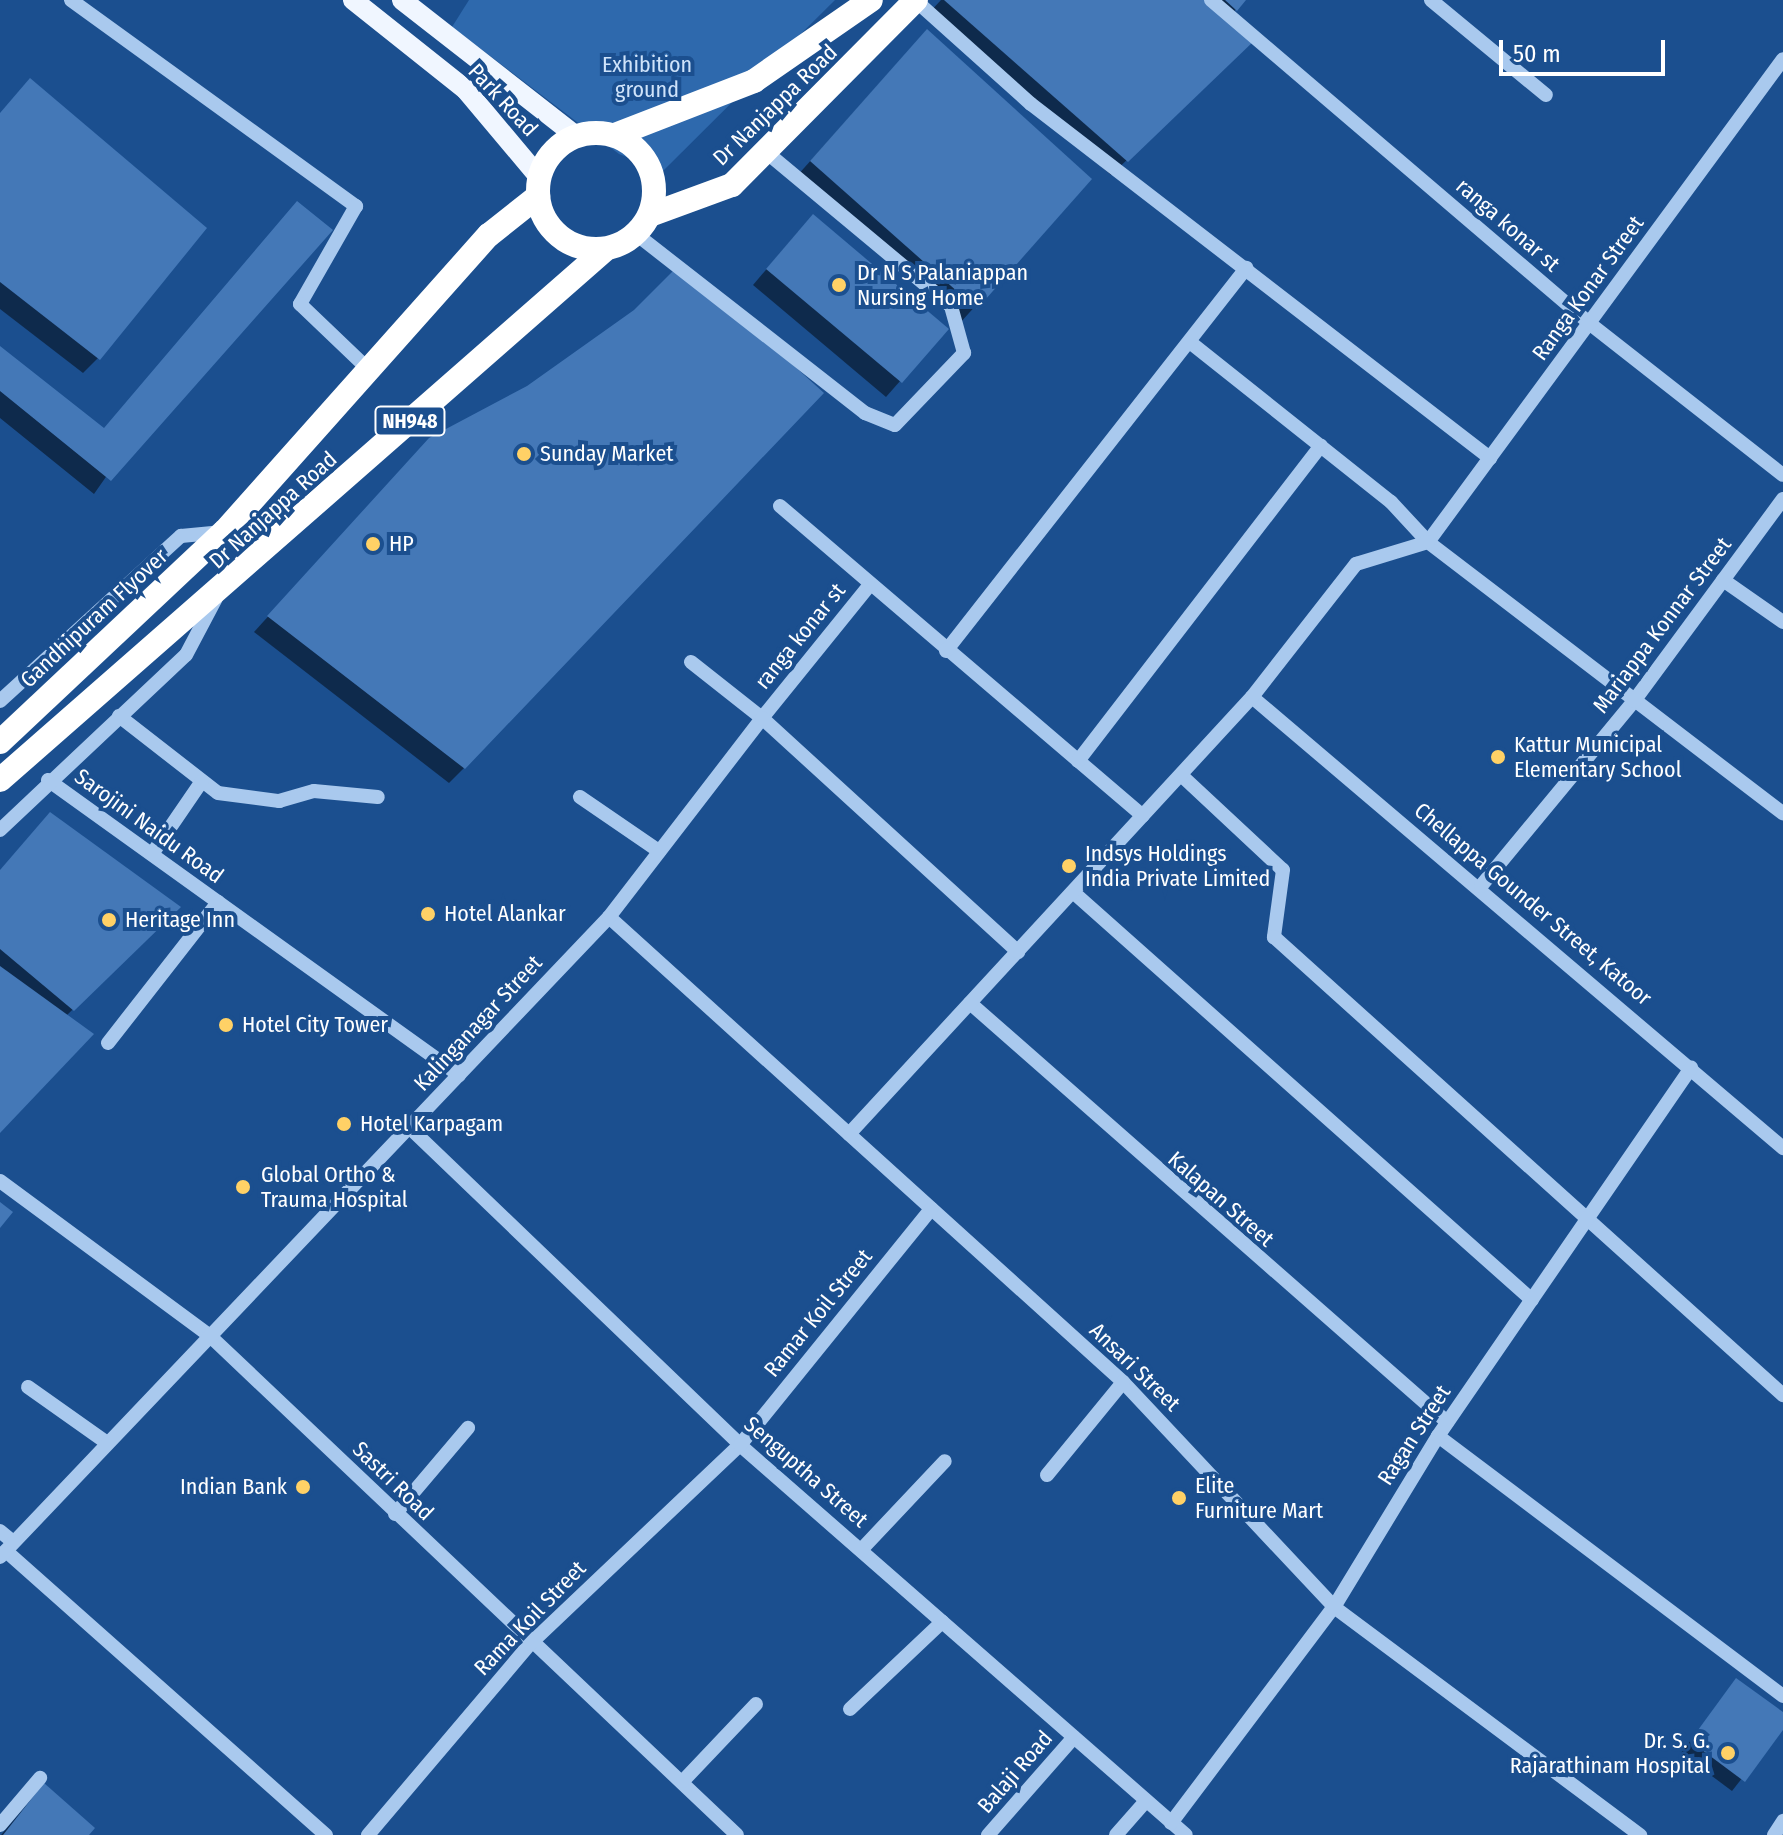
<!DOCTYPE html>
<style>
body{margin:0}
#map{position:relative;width:1783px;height:1835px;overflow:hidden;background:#1b4f8f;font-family:"Fira Sans Condensed",sans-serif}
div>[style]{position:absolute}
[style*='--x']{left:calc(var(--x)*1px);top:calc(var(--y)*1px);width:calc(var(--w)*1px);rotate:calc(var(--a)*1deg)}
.green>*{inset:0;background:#2e69ad}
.shadow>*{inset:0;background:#0007}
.building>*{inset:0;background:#4478b7}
.minor>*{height:14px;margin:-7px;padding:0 7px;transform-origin:7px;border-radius:7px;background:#a9c9ee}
.major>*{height:20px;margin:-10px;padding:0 10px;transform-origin:10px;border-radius:10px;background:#f0f6ff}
.highway>*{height:24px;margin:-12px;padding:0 12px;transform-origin:12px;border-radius:12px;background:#fff}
.highway>.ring{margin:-12px;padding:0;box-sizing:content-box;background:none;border:24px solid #fff;border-radius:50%}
.dots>*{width:22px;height:22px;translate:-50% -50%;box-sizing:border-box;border:4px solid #1b4f8f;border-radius:50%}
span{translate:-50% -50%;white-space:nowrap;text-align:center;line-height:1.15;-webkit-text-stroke:8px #1b4f8f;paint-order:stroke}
.shield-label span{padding:2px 6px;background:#1b4f8f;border:2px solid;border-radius:6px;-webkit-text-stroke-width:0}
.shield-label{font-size:20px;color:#fff;font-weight:700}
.park-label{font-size:22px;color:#cfe3fa}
.street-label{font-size:22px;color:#fff}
.poi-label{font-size:22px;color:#fff}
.left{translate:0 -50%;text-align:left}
.right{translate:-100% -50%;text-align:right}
.scale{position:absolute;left:1499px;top:40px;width:166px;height:36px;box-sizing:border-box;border:4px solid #fff;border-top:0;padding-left:10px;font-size:24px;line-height:28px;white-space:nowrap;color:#fff;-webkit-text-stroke:6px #1b4f8f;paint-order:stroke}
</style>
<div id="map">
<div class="green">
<div style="clip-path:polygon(469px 0,835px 0,663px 171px,619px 154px,452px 27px)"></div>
</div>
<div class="shadow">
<div style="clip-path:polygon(941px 0,1244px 0,1228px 18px,1239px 54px,1111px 175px,928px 14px)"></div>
<div style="clip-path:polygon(912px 47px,1090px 179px,960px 323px,796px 177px)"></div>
<div style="clip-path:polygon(0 113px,98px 358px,83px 373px,0 309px)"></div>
<div style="clip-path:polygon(297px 204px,94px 494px,0 418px,0 348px,103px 430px)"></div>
<div style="clip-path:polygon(798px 232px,946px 329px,886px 397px,753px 285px)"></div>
<div style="clip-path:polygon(414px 456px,464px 768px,449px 783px,254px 632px)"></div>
<div style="clip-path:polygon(0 870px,178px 907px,66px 1016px,0 1130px)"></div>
<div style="clip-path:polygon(1737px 1681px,1783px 1715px,1783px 1726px,1732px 1791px,1681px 1753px)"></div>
<div style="clip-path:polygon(44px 1786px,86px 1835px,1px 1835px,30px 1801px)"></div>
</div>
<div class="building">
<div style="clip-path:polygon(944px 0,1211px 0,1256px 39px,1128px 162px)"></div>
<div style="clip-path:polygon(1225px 0,1246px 0,1237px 11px)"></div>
<div style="clip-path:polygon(927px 29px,1092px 179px,977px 309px,810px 161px)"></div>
<div style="clip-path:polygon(30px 78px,207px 228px,100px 360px,0 282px,0 113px)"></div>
<div style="clip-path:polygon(297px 201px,333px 230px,111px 481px,0 391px,0 346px,104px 428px)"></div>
<div style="clip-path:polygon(813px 214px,949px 329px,902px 383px,766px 269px)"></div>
<div style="clip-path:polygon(681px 263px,824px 393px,465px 769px,267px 616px,429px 438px,527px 386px,634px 310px)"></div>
<div style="clip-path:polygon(50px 812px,181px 907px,74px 1011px,0 949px,0 870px)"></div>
<div style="clip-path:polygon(0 966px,94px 1034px,0 1133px)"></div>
<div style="clip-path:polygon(0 1202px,13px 1212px,0 1228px)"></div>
<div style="clip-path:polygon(1736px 1678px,1783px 1712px,1783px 1730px,1745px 1782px,1690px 1741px)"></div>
<div style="clip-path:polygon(44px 1783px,95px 1828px,89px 1835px,3px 1835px)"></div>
</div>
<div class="minor">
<div style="--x:71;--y:0;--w:352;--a:35.9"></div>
<div style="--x:356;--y:206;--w:113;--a:119.7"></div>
<div style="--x:300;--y:304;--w:97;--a:43.7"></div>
<div style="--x:915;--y:0;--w:156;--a:41.9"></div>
<div style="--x:1031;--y:104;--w:580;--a:37.64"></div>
<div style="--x:1211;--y:0;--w:497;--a:40.5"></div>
<div style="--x:1589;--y:323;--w:246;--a:38.1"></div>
<div style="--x:1431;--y:0;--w:149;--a:39.6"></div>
<div style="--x:636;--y:234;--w:291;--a:38"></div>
<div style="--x:865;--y:413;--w:32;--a:22"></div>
<div style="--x:895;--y:425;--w:100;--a:-46.2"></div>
<div style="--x:964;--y:353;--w:49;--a:-105.5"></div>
<div style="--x:951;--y:306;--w:241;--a:-140.2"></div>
<div style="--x:1191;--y:343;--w:256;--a:38.5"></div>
<div style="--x:1391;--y:502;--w:54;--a:47.2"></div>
<div style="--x:1428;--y:542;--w:447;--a:37.4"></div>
<div style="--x:780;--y:506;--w:477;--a:40.5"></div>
<div style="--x:1428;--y:542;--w:599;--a:-53.68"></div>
<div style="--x:1723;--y:580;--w:73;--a:35"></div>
<div style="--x:946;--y:651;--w:487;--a:-51.9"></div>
<div style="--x:691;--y:662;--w:90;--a:38.3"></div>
<div style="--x:762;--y:718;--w:170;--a:-51"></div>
<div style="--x:1252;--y:697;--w:697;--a:40.34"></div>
<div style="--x:0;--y:701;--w:245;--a:-42.4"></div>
<div style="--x:181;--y:536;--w:42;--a:-5.4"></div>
<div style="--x:119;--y:716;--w:125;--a:37.9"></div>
<div style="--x:218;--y:793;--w:62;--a:7.5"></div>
<div style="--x:279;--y:801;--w:36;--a:-16"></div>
<div style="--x:314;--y:791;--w:64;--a:5.4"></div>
<div style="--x:1078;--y:761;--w:398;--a:-52.4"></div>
<div style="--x:1181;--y:775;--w:139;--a:43"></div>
<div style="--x:1283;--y:870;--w:68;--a:97.7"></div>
<div style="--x:1274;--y:937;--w:685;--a:41.98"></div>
<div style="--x:48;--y:780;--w:506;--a:35.67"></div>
<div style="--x:580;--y:797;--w:96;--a:34.4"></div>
<div style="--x:0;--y:830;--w:255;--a:-43.3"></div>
<div style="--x:186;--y:655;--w:64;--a:-62.2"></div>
<div style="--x:152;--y:854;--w:88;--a:-55.6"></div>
<div style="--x:1481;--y:886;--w:240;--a:-50.4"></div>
<div style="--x:1634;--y:701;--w:251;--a:-53.6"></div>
<div style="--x:1073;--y:892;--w:614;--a:41.63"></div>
<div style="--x:609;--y:917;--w:693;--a:42.13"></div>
<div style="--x:1123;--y:1382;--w:308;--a:46.8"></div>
<div style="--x:1334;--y:1607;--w:382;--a:36.7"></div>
<div style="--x:970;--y:1003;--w:635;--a:41.3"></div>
<div style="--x:108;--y:1043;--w:179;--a:-52"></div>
<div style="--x:410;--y:1128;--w:458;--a:43.8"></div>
<div style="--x:740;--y:1445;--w:592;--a:41.17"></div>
<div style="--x:849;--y:1134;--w:594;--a:-47.32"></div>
<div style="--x:1252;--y:697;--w:169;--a:-52"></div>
<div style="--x:1356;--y:564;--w:75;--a:-17"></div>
<div style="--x:0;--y:1181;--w:260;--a:36.4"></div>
<div style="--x:209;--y:1335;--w:727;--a:43.44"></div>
<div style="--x:28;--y:1387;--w:97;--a:35.3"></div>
<div style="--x:1438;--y:1436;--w:432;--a:37"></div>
<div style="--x:1047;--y:1475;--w:120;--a:-50.7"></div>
<div style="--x:395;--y:1514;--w:113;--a:-49.7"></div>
<div style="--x:0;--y:1531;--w:17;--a:40"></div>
<div style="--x:861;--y:1550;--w:122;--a:-46.7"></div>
<div style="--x:6;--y:1551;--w:428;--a:41.6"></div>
<div style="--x:0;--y:1557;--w:883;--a:-46.42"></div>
<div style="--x:609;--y:917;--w:251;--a:-52.4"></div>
<div style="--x:762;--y:718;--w:347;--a:42.4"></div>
<div style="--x:850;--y:1709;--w:127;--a:-43.4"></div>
<div style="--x:683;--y:1781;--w:106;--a:-46.5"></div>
<div style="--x:1171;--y:1823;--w:271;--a:-53"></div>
<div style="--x:1334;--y:1607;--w:200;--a:-58.7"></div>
<div style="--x:1438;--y:1436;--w:447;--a:-55.5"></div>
<div style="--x:0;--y:1825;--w:62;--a:-49.6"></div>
<div style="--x:368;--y:1835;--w:250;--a:-49.7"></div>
<div style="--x:530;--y:1644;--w:289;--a:-43.5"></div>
<div style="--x:740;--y:1445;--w:304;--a:-51"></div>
<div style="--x:988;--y:1835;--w:130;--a:-48.7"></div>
<div style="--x:1116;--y:1835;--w:45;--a:-48.6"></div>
<div style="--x:1774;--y:1835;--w:17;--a:-57"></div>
</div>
<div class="major">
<div style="--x:353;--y:0;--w:144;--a:38.5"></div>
<div style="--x:466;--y:90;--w:114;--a:50"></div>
<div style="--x:402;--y:0;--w:221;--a:38"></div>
</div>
<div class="highway">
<div class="ring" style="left:538px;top:133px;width:92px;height:92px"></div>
<div style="--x:615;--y:135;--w:149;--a:-21.2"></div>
<div style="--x:754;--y:81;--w:142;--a:-34.7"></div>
<div style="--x:650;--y:215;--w:87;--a:-20.1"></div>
<div style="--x:732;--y:185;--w:261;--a:-45.2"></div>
<div style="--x:0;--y:742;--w:307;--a:-43.2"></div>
<div style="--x:224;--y:532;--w:398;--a:-48.3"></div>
<div style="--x:489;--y:235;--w:63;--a:-38.5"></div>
<div style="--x:0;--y:780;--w:806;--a:-41.23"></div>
</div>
<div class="dots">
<div style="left:839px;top:285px;background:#ffd166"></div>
<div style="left:524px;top:454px;background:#ffd166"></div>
<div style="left:373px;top:544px;background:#ffd166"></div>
<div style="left:1498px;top:757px;background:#ffd166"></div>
<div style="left:1069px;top:866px;background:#ffd166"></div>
<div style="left:428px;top:914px;background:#ffd166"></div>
<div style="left:109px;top:920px;background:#ffd166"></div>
<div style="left:226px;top:1025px;background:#ffd166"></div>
<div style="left:344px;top:1124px;background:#ffd166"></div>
<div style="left:243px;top:1187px;background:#ffd166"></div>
<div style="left:303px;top:1487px;background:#ffd166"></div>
<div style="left:1179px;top:1498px;background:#ffd166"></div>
<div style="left:1728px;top:1753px;background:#ffd166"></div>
</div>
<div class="shield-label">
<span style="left:410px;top:421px">NH948</span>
</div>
<div class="park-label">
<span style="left:647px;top:77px">Exhibition<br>ground</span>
</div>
<div class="street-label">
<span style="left:503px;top:100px;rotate:47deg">Park Road</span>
<span style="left:775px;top:105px;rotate:-44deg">Dr Nanjappa Road</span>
<span style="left:1508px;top:225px;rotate:41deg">ranga konar st</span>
<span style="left:1588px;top:288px;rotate:-54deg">Ranga Konar Street</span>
<span style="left:273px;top:510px;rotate:-42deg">Dr Nanjappa Road</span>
<span style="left:94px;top:618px;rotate:-43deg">Gandhipuram Flyover</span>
<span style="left:1662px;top:625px;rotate:-53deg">Mariappa Konnar Street</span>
<span style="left:800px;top:636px;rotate:-51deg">ranga konar st</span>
<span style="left:149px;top:826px;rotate:36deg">Sarojini Naidu Road</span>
<span style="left:1533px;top:904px;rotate:40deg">Chellappa Gounder Street, Katoor</span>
<span style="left:478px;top:1023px;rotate:-47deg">Kalinganagar Street</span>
<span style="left:1221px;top:1199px;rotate:41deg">Kalapan Street</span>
<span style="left:818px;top:1313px;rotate:-51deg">Ramar Koil Street</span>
<span style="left:1135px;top:1367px;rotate:44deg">Ansari Street</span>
<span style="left:1414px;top:1435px;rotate:-57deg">Ragan Street</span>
<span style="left:806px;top:1472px;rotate:41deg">Senguptha Street</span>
<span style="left:393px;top:1481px;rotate:44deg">Sastri Road</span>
<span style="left:530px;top:1618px;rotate:-46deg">Rama Koil Street</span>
<span style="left:1015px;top:1772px;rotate:-49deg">Balaji Road</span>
</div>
<div class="poi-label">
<span class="left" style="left:857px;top:285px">Dr N S Palaniappan<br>Nursing Home</span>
<span class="left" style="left:540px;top:454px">Sunday Market</span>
<span class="left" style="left:389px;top:544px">HP</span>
<span class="left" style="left:1514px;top:757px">Kattur Municipal<br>Elementary School</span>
<span class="left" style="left:1085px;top:866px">Indsys Holdings<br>India Private Limited</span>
<span class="left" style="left:444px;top:914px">Hotel Alankar</span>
<span class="left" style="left:125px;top:920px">Heritage Inn</span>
<span class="left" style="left:242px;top:1025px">Hotel City Tower</span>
<span class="left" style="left:360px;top:1124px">Hotel Karpagam</span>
<span class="left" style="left:261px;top:1187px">Global Ortho &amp;<br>Trauma Hospital</span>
<span class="left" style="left:1195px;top:1498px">Elite<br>Furniture Mart</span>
<span class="right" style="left:287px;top:1487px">Indian Bank</span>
<span class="right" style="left:1710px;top:1753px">Dr. S. G.<br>Rajarathinam Hospital</span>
</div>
<div class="scale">50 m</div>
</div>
